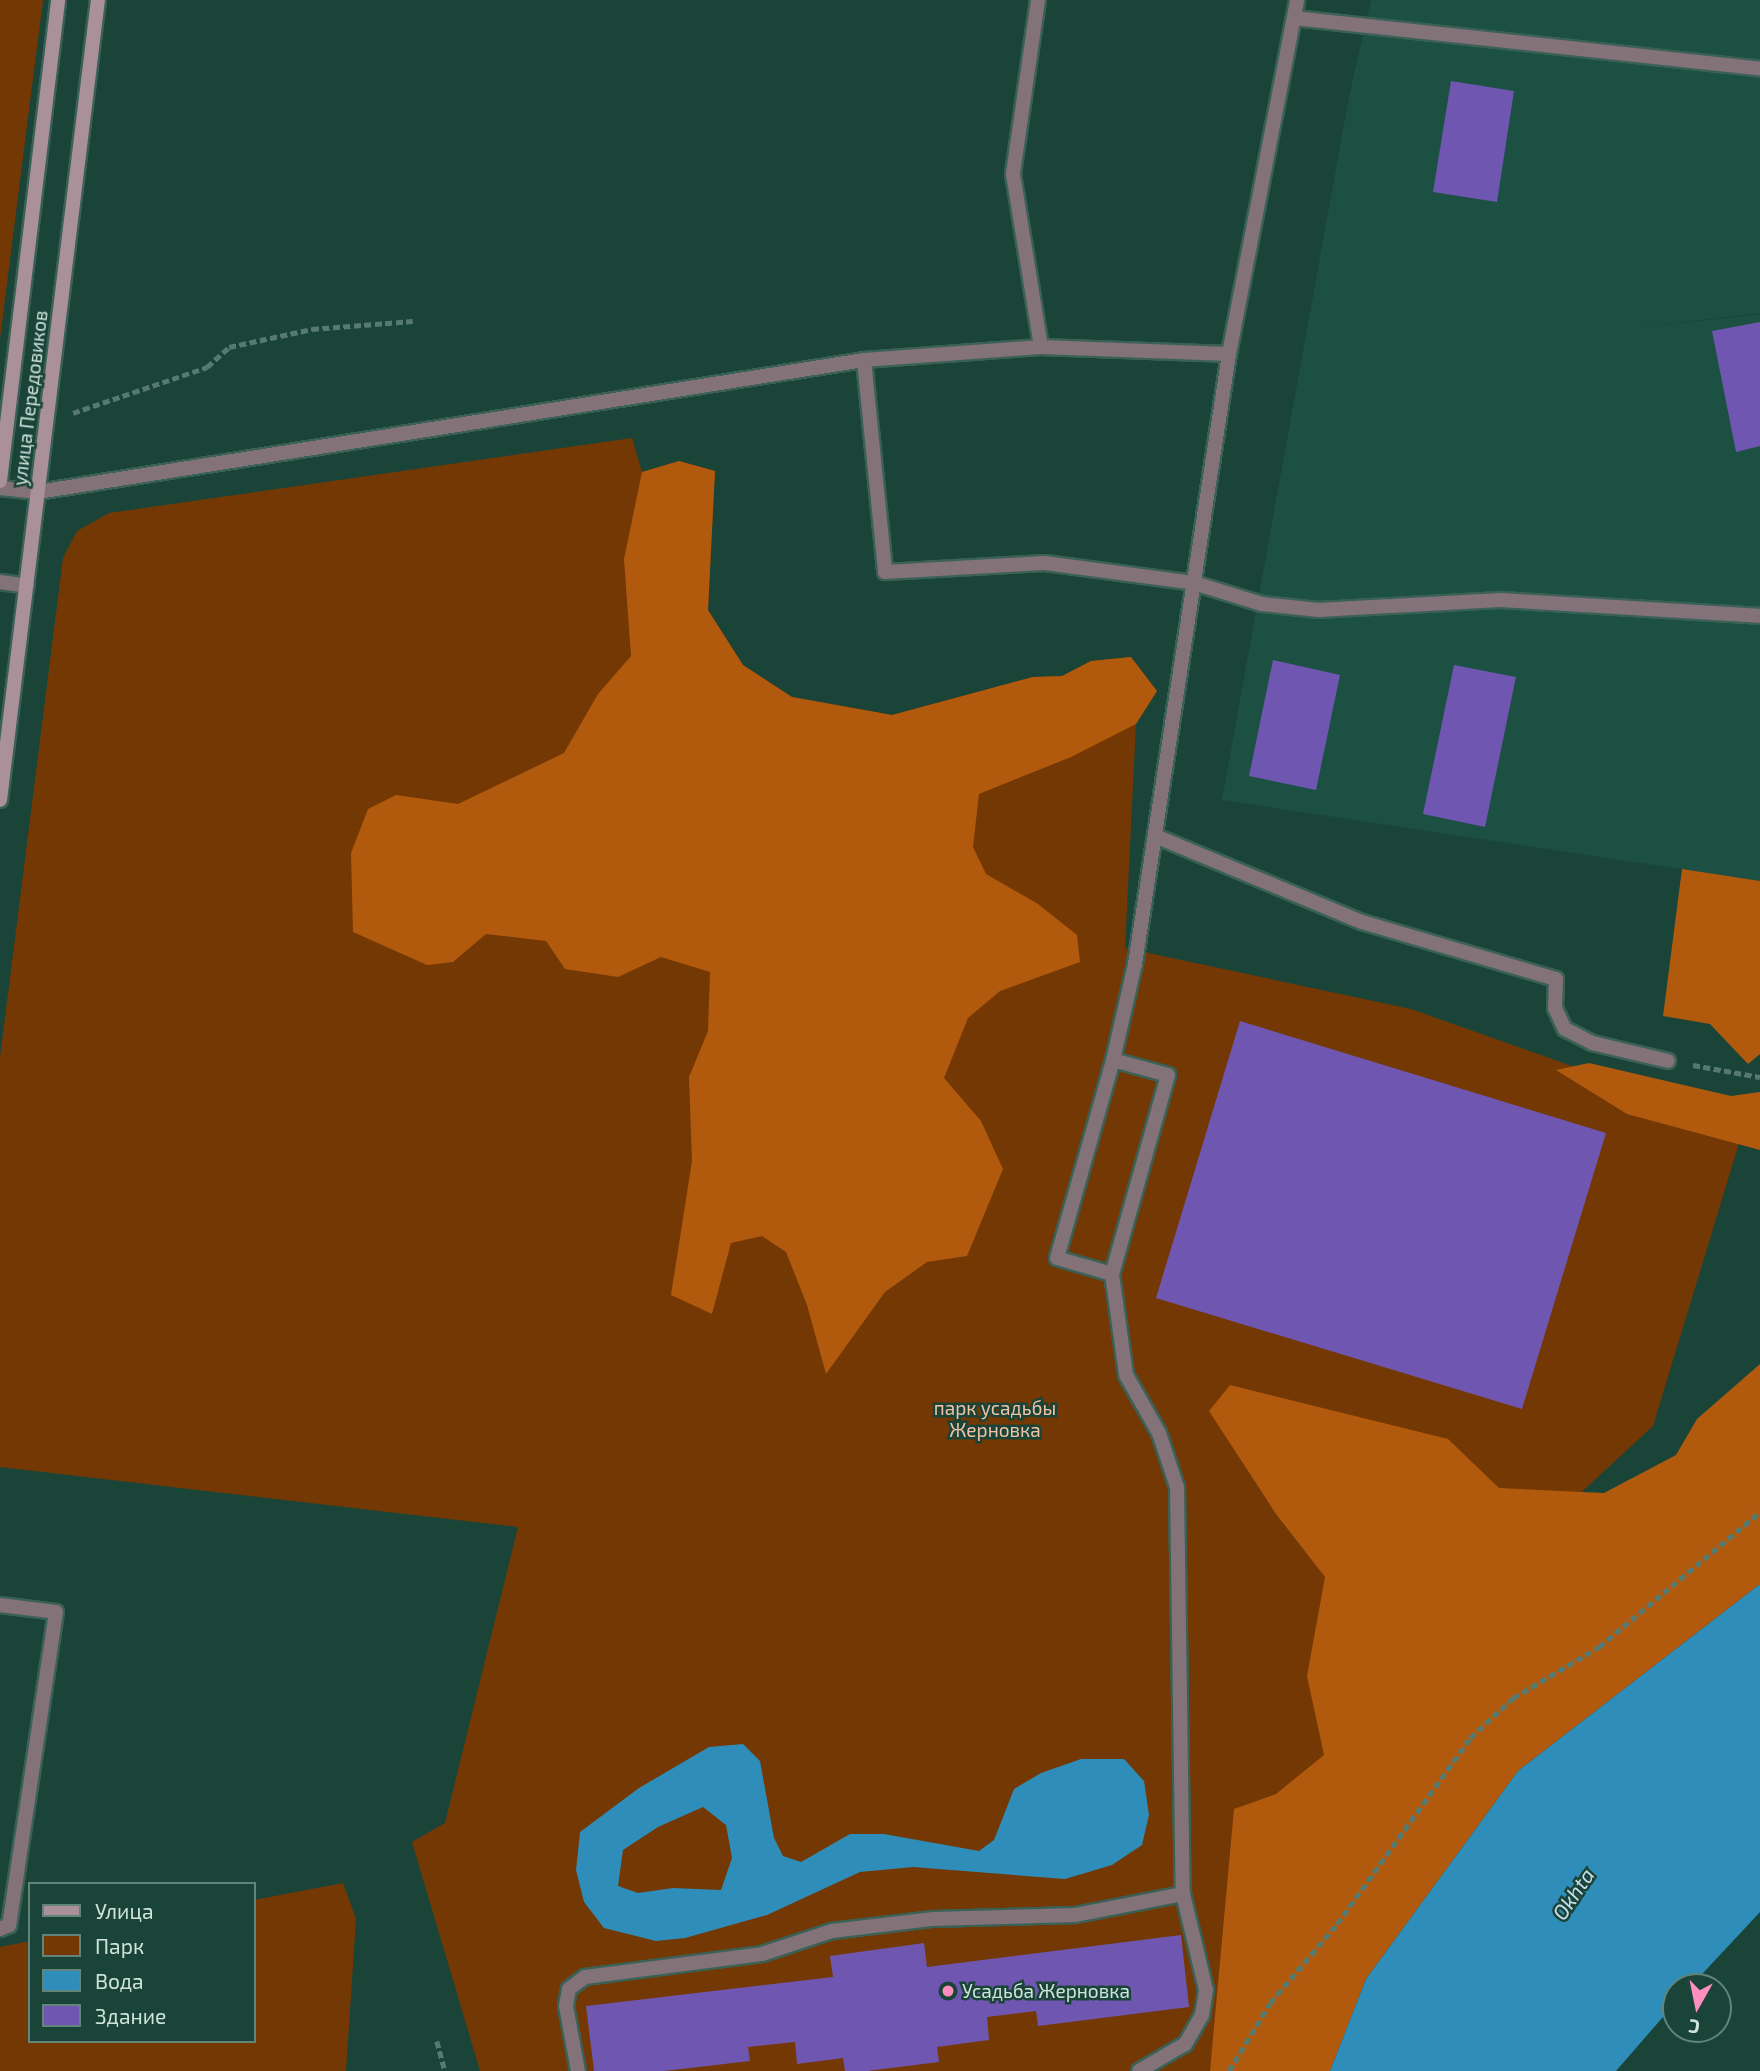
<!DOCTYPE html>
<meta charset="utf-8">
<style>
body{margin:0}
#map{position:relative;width:1760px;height:2071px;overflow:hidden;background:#1b4439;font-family:"Exo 2",sans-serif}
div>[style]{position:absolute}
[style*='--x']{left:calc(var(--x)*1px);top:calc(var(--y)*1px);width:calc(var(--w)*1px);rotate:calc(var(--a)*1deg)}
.built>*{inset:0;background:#1b5043}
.green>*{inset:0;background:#733803}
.forest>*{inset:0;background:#b15a0e}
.water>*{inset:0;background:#2f8dba}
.building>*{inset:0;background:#6f57b1}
.path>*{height:4.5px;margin-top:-2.25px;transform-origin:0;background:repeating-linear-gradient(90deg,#577a70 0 7px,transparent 0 10.5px)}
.roads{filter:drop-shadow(2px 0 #3b6156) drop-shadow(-2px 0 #3b6156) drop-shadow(0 2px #3b6156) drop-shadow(0 -2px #3b6156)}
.service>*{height:14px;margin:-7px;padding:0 7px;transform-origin:7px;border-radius:7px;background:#837278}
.minor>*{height:14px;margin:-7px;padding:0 7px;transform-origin:7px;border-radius:7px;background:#837278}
.secondary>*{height:14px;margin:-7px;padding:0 7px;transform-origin:7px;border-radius:7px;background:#aa9099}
.dots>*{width:19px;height:19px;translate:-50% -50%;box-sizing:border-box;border:4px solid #1b4439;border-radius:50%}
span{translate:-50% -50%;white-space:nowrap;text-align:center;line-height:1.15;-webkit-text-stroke:5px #1b4439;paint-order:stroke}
.street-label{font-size:19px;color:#cde3db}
.park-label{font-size:19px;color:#f1c2a5}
.poi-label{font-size:19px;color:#cde3db}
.left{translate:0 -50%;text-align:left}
.water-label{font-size:21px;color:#c5deed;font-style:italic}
.legend{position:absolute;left:28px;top:1882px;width:228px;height:161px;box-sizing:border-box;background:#1b4439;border:2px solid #62847a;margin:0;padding:9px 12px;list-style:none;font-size:21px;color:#cde3db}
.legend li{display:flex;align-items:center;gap:14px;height:35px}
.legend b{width:35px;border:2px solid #62847a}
.north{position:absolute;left:1662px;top:1973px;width:70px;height:70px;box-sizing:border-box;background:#1b4439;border:2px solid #62847a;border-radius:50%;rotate:189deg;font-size:19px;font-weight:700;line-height:28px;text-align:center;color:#cde3db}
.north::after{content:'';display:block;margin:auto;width:24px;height:32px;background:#fd8ebe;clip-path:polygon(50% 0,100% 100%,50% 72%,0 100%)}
</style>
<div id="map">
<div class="built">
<div style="clip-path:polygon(1371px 0,1760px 0,1760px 313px,1618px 330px,1760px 314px,1760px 881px,1222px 800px,1349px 97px)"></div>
</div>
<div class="green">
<div style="clip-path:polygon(0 0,43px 0,0 338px)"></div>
<div style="clip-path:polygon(632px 438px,642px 472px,679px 461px,715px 471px,708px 610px,743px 665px,792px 697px,892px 715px,1033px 677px,1062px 676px,1091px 661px,1131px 657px,1157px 691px,1136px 724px,1125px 948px,1411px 1009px,1744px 1127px,1653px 1426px,1533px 1537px,1209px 2071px,480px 2071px,412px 1842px,445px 1823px,518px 1527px,0 1467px,0 1057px,63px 558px,77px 531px,109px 513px)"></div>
<div style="clip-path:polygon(343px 1883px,356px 1919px,346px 2071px,0 2071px,0 1947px,30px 1941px,30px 2041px,254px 2041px,254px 1900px)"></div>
</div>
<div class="forest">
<div style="clip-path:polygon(679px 461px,715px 471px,708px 610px,743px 665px,792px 697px,892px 715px,1033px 677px,1062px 676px,1091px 661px,1131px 657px,1157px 691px,1136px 724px,1071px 757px,979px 794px,973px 847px,986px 874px,1038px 904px,1077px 935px,1080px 962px,1000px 991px,968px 1018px,944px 1078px,981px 1121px,1003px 1169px,967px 1256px,927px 1262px,885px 1292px,826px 1374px,807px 1305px,786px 1252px,762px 1236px,731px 1243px,712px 1314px,671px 1295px,692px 1161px,689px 1077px,708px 1031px,710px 972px,661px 957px,618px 977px,565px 969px,546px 941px,486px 934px,453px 962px,427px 965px,353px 932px,351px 853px,368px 809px,396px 795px,458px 804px,564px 753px,598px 694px,631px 656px,624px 559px,642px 472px)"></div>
<div style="clip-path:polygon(1682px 869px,1760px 881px,1760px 1054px,1748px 1064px,1710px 1024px,1663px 1016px)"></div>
<div style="clip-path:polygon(1589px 1063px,1731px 1096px,1760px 1092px,1760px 1150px,1627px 1114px,1556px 1070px)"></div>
<div style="clip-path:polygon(1760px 1364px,1760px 1584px,1518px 1771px,1366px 1979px,1330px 2071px,1210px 2071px,1234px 1809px,1276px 1794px,1324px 1755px,1307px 1676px,1325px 1577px,1276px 1514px,1209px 1411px,1230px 1385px,1448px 1439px,1499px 1488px,1604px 1493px,1676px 1455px,1697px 1419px)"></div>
</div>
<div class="water">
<div style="clip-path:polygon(1760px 1584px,1760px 1912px,1690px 1987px,1676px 1987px,1676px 2002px,1616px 2071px,1330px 2071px,1366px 1979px,1518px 1771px)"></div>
<div style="clip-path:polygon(evenodd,743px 1744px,760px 1761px,774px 1838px,783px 1856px,801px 1862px,850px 1834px,884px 1834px,979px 1851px,994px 1840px,1014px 1789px,1041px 1773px,1081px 1759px,1124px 1759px,1144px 1781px,1149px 1815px,1142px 1845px,1112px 1865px,1065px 1879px,913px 1867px,860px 1872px,767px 1915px,685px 1938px,656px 1941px,604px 1928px,584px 1902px,576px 1870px,580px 1832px,639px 1788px,709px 1747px,743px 1744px,703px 1807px,726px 1825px,732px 1858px,721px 1890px,673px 1888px,638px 1893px,618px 1886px,623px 1850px,658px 1827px,703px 1807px)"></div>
</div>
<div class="building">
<div style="clip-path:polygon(1451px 81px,1514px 91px,1497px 202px,1433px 192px)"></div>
<div style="clip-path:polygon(1760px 322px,1760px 446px,1736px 452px,1712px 331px)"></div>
<div style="clip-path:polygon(1273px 660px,1340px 675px,1316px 790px,1249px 776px)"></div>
<div style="clip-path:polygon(1454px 665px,1516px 677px,1485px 827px,1423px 814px)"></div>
<div style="clip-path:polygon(1240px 1021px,1606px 1133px,1522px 1409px,1156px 1298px)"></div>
<div style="clip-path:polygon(1181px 1935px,1189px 2007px,1038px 2026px,1036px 2011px,987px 2017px,989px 2040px,937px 2047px,939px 2062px,867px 2071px,845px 2071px,843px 2058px,797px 2064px,795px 2042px,748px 2047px,750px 2061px,664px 2071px,594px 2071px,586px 2006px,833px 1977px,830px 1956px,924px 1943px,927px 1967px)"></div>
</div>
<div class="path">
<div style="--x:73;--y:413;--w:142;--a:-18.9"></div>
<div style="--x:207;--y:367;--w:30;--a:-42"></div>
<div style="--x:229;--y:347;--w:85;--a:-12.2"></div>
<div style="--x:312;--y:329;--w:101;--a:-4.5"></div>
<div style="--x:1693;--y:1065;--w:68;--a:10.2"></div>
<div style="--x:437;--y:2041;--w:31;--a:75"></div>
<div style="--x:1229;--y:2071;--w:79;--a:-58.9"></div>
<div style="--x:1270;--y:2003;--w:104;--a:-49.7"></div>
<div style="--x:1337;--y:1924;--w:229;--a:-54.4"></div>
<div style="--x:1470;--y:1738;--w:59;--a:-42.9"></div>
<div style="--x:1513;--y:1698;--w:100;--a:-30.7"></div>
<div style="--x:1599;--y:1647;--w:210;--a:-40"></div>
</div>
<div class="roads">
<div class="service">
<div style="--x:1038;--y:0;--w:176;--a:98.2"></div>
<div style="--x:1013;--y:174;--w:175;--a:80.8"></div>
<div style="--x:1294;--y:18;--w:469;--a:6.2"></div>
<div style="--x:864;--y:360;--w:213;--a:84.3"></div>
<div style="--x:885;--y:572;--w:160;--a:-3.2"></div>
<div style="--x:1045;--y:563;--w:150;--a:7.6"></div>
<div style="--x:1194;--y:583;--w:71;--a:17.2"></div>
<div style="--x:1262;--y:604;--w:57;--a:6"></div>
<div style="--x:1319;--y:610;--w:181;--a:-3.2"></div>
<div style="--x:1500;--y:600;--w:260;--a:3.5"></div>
<div style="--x:0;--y:488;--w:38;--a:6"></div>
<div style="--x:0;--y:582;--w:27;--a:8"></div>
<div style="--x:1155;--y:836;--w:224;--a:22.6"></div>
<div style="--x:1362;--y:922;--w:202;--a:16.4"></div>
<div style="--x:1556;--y:979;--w:29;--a:92"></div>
<div style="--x:1555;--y:1008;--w:23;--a:65"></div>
<div style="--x:1565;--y:1029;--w:30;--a:27"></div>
<div style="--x:1592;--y:1043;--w:78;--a:13.3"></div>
<div style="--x:1113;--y:1060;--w:57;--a:15.3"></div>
<div style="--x:1168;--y:1075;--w:207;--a:105.7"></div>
<div style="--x:1112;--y:1274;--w:102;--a:82.1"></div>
<div style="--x:1126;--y:1375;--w:67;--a:60.4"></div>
<div style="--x:1159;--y:1433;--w:57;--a:71.6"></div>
<div style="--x:1177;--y:1487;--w:407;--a:89.2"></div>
<div style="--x:1183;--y:1894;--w:99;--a:76.5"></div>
<div style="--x:1206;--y:1990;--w:25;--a:99"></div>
<div style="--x:1202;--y:2015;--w:34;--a:120"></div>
<div style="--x:1185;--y:2044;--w:53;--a:149.6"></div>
<div style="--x:1112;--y:1274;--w:57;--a:-163.8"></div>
<div style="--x:1057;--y:1258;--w:206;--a:-74.2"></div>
<div style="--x:1113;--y:1060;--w:98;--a:-77.1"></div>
<div style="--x:1135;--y:964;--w:617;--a:-81.24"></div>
<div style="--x:1229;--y:354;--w:360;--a:-79.1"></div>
<div style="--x:0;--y:1605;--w:56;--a:7.1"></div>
<div style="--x:56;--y:1612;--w:317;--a:98.5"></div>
<div style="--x:9;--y:1925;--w:10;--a:156"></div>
<div style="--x:578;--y:2071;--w:66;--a:-100.5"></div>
<div style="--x:566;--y:2006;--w:17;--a:-80"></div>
<div style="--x:569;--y:1989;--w:20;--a:-37"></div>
<div style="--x:585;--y:1977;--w:178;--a:-7.4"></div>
<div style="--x:762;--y:1954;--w:74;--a:-18.2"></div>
<div style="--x:832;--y:1931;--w:102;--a:-6.8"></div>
<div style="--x:933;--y:1919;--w:142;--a:-1.6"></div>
<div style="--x:1075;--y:1915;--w:110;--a:-11"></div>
</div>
<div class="minor">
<div style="--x:38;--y:492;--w:836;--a:-9.08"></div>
<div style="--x:864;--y:360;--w:177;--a:-4.2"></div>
<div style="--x:1041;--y:347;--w:188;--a:2.1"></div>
</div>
<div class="secondary">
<div style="--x:0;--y:481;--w:484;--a:-83.1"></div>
<div style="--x:0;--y:800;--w:806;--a:-83.02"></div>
</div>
</div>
<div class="dots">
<div style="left:948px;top:1991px;background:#fd8ebe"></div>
</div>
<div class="street-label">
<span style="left:30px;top:398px;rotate:-83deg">улица Передовиков</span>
</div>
<div class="park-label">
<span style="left:995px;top:1419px">парк усадьбы<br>Жерновка</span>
</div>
<div class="poi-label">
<span class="left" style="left:962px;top:1991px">Усадьба Жерновка</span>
</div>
<div class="water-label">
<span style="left:1573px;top:1894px;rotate:-56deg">Okhta</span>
</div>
<ul class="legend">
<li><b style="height:9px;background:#aa9099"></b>Улица</li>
<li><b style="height:19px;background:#733803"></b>Парк</li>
<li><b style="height:19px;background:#2f8dba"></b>Вода</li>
<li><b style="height:19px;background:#6f57b1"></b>Здание</li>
</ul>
<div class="north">С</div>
</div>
